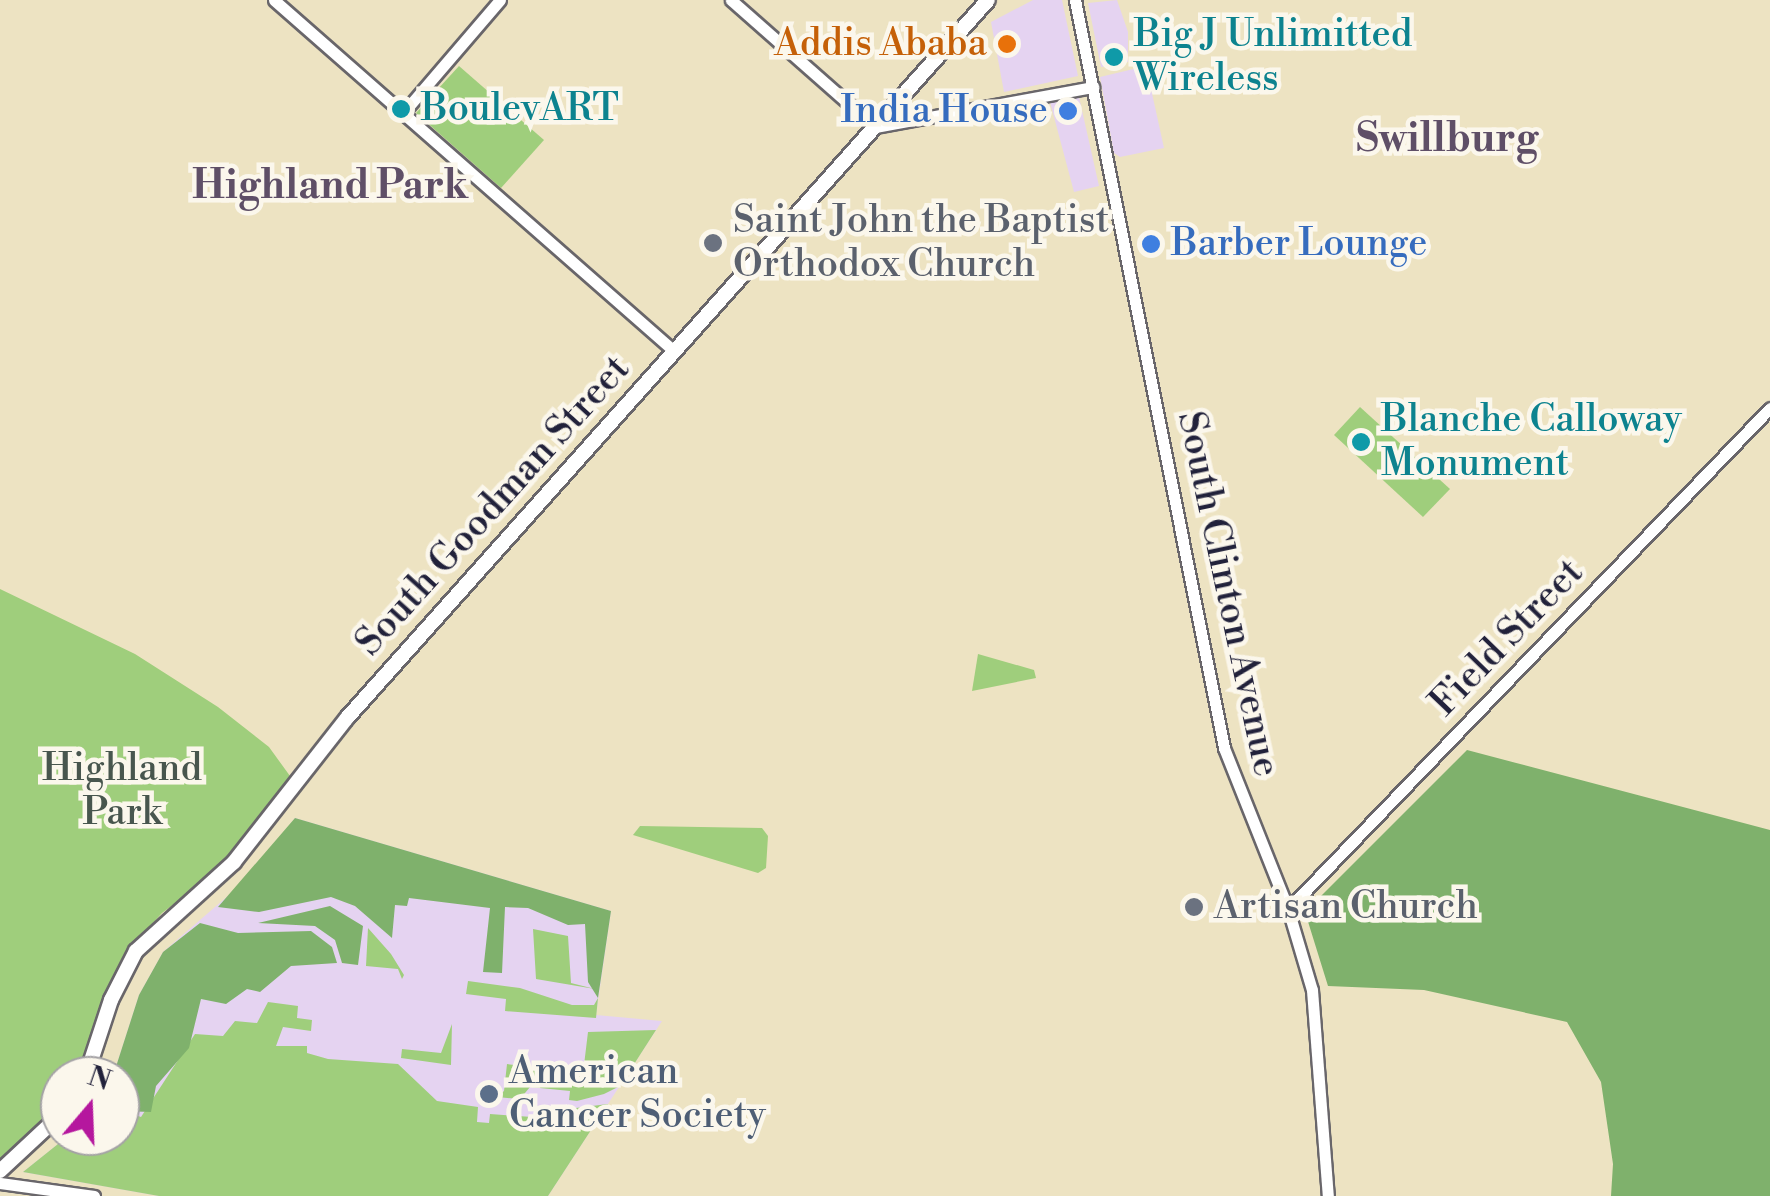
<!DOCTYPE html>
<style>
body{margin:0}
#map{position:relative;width:1770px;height:1196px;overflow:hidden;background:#ede3c2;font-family:"Libre Bodoni",serif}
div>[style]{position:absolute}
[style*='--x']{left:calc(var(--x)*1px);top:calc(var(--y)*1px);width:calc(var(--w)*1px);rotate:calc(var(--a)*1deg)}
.built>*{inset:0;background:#e5d3f1}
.green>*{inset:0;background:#9fce7c}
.forest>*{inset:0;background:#7fb16c}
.roads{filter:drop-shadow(2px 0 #69666a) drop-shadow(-2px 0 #69666a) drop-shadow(0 2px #69666a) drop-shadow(0 -2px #69666a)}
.tertiary>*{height:11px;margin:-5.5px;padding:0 5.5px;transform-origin:5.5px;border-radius:5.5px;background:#fff}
.secondary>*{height:14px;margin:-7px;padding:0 7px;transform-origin:7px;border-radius:7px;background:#fff}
.dots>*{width:28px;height:28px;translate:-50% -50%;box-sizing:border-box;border:5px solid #fbf7ec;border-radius:50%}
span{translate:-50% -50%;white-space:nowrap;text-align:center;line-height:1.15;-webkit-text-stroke:9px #fbf7ec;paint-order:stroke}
.culture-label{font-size:38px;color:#0d838f}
.left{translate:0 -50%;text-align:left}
.food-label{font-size:38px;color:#c56008}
.right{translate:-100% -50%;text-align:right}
.shop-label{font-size:38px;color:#366cbe}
.worship-label{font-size:38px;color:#5b616d}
.street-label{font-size:38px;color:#22223b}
.park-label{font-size:38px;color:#48564e}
.service-label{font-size:38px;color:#4e5e75}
.neighbourhood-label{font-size:40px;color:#5f4f67;font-weight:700}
.north{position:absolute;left:40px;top:1056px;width:100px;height:100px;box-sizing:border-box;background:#fbf7ec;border:2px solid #a4a2a5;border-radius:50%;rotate:19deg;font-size:28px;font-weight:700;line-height:40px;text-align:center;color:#22223b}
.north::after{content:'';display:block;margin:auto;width:35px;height:45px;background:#b5179e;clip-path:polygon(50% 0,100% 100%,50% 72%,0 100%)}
</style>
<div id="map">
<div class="built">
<div style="clip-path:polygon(1033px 0,1062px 0,1078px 76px,1004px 92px,991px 22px)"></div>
<div style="clip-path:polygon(1117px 0,1128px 32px,1128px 62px,1101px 67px,1088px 3px)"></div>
<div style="clip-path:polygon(1146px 66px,1164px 148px,1120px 157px,1114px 153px,1100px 77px)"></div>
<div style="clip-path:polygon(1079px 97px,1099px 186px,1074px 192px,1050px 102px)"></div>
<div style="clip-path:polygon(295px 818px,611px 911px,596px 1015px,662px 1021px,548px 1196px,159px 1196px,23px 1172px,68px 1136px,120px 1136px,120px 1076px,113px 1076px,139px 995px,163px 952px,252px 875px)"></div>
</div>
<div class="green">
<div style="clip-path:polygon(459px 66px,544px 140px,501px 188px,416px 113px)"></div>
<div style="clip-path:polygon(1360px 407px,1450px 489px,1423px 517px,1334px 435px)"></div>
<div style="clip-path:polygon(0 589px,135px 654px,218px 707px,269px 747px,290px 776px,221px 869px,162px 913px,133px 945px,109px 986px,79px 1076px,60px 1076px,60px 1104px,0 1163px)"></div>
<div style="clip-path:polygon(978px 654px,1034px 670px,1036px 678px,972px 691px)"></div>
<div style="clip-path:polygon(640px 826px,762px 828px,768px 836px,766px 868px,758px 873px,633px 835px)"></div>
<div style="clip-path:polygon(368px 928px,391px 954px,404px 975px,402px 979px,398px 969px,366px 966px)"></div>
<div style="clip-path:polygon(533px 929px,568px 936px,571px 983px,595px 989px,536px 979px)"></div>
<div style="clip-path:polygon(468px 981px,520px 988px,572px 1005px,594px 1005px,598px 998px,596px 1018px,505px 1011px,506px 999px,466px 994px)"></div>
<div style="clip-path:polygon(268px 1002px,298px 1006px,297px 1018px,312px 1020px,311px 1031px,283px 1027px,276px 1046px,307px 1046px,307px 1053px,328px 1059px,398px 1064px,437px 1101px,478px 1107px,477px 1122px,489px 1123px,490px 1114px,559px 1119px,560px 1110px,608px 1104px,548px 1196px,159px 1196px,23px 1172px,68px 1136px,120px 1136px,120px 1109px,141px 1117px,195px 1034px,223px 1036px,235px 1021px,257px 1023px)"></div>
<div style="clip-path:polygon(452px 1024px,451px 1065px,401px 1058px,402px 1049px,441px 1053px)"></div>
<div style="clip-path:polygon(656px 1030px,620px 1086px,604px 1094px,577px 1101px,569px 1100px,570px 1091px,530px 1087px,520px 1099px,497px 1097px,504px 1091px,507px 1064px,571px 1072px,572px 1064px,584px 1065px,588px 1032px)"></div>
</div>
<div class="forest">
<div style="clip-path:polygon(1467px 750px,1770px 830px,1770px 1196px,1611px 1196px,1613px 1164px,1601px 1082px,1567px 1022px,1424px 990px,1328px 986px,1305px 912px)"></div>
<div style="clip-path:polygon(295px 818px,611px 911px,598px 998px,588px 982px,585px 924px,568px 925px,528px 908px,505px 907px,502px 973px,483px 972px,490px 908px,409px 898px,407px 906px,395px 905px,392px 938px,355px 906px,331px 897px,259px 912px,218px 907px)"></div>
<div style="clip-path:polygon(330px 906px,363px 926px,358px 965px,342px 963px,335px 940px,315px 926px,258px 923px)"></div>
<div style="clip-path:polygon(200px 923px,238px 933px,311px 931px,332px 947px,337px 963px,291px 966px,260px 992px,247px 989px,226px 1004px,201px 999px,189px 1048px,156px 1086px,151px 1112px,122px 1111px,120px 1076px,113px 1076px,139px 995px,163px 952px)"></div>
</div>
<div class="roads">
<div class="tertiary">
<div style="--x:274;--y:0;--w:532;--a:41.27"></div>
<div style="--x:731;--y:0;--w:192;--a:41.4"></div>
<div style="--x:875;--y:127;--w:222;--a:-10.4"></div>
<div style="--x:1075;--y:0;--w:763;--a:78.73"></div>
<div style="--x:1224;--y:748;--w:173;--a:68.3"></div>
<div style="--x:1288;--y:909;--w:84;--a:73.5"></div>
<div style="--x:1312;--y:990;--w:207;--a:85.6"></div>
<div style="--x:403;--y:113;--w:149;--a:-49.4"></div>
<div style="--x:1288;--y:909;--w:695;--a:-46.11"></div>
<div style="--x:0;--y:1183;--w:95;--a:7.9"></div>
</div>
<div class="secondary">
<div style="--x:86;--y:1076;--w:80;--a:-71.8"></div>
<div style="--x:111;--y:1000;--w:55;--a:-63"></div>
<div style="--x:136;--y:951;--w:132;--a:-42.2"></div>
<div style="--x:234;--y:862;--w:183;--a:-51.9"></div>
<div style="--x:347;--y:718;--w:962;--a:-48.24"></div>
<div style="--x:0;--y:1171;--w:82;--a:-43"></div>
</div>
</div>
<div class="dots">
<div style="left:1007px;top:44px;background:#e8710a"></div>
<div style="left:1114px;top:57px;background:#0f9aa8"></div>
<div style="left:401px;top:109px;background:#0f9aa8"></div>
<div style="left:1068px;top:111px;background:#3f7fe0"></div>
<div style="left:713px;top:243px;background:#6b7280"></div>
<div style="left:1151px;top:244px;background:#3f7fe0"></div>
<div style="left:1361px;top:442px;background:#0f9aa8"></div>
<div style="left:1194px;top:907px;background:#6b7280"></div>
<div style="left:489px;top:1094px;background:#5c6f8a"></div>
</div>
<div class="culture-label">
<span class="left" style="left:1134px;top:57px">Big J Unlimitted<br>Wireless</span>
<span class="left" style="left:421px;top:109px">BoulevART</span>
<span class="left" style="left:1381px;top:442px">Blanche Calloway<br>Monument</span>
</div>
<div class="food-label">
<span class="right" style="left:987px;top:44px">Addis Ababa</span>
</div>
<div class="shop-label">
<span class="right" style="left:1048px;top:111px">India House</span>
<span class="left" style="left:1171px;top:244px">Barber Lounge</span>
</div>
<div class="worship-label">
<span class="left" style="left:733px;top:243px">Saint John the Baptist<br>Orthodox Church</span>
<span class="left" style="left:1214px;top:907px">Artisan Church</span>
</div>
<div class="street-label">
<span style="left:493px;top:506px;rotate:-48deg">South Goodman Street</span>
<span style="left:1228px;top:594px;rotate:78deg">South Clinton Avenue</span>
<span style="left:1507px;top:638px;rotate:-46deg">Field Street</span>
</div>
<div class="park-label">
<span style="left:122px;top:791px">Highland<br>Park</span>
</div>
<div class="service-label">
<span class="left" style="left:509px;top:1094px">American<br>Cancer Society</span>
</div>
<div class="neighbourhood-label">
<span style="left:1447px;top:139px">Swillburg</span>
<span style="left:330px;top:186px">Highland Park</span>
</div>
<div class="north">N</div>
</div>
